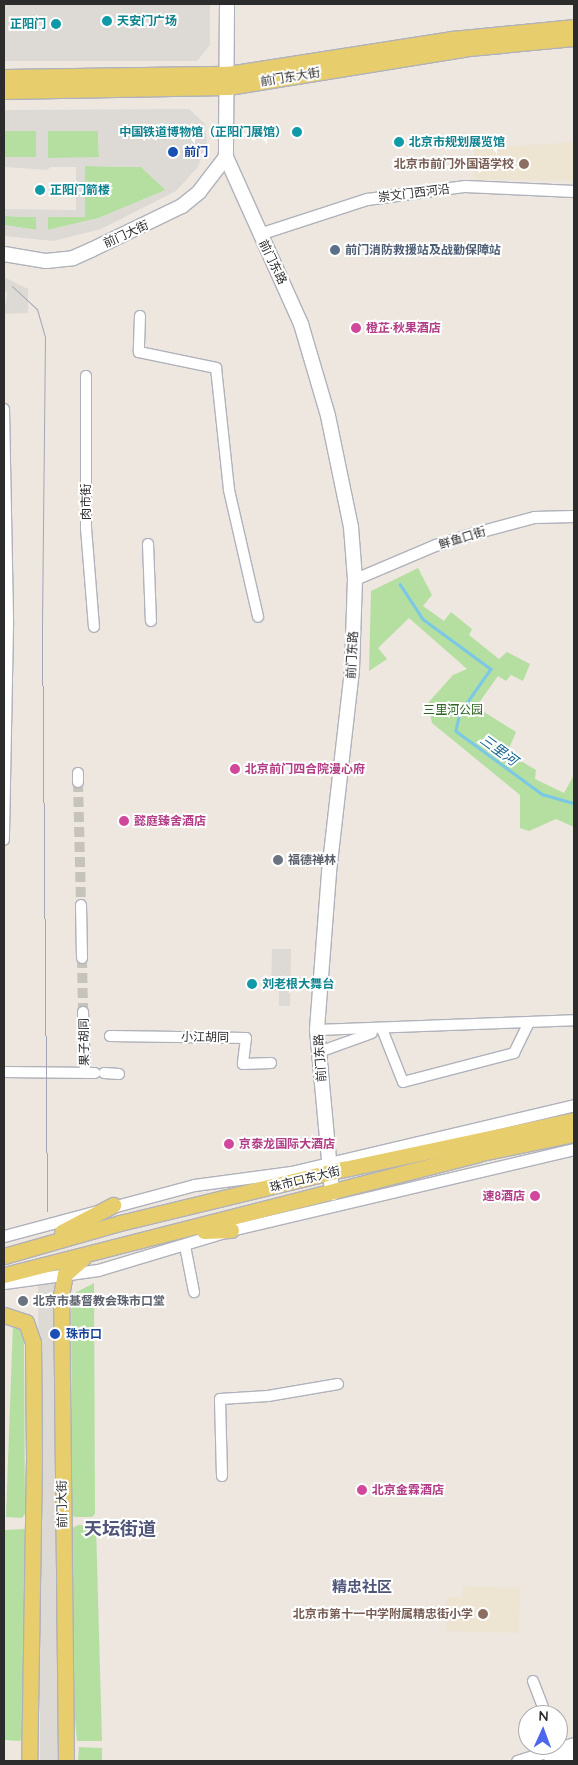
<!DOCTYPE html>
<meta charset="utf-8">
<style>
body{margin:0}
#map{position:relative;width:578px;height:1765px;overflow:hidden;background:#ede7e0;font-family:Quicksand,"Noto Sans SC",sans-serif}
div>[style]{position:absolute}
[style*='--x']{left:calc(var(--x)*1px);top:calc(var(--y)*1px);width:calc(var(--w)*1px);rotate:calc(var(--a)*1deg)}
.education>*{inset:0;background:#ede4d1}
.green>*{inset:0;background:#b4dfa1}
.plaza>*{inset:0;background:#dddad6}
.stream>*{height:2.5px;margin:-1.25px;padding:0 1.25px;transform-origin:1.25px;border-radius:1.25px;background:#7bc7e6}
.minor-tunnel>*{height:10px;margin-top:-5px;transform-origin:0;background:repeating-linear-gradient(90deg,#c6c2bc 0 10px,transparent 0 15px)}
.roads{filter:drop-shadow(1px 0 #b0b2bb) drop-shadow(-1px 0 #b0b2bb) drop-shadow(0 1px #b0b2bb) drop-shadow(0 -1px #b0b2bb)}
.minor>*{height:10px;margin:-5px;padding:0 5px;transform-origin:5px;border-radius:5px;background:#fff}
.tertiary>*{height:11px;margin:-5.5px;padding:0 5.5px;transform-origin:5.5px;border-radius:5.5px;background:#fff}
.secondary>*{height:14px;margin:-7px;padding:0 7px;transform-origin:7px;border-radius:7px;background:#fff}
.primary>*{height:15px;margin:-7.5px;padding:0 7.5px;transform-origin:7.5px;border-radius:7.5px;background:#e7cd6b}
.tram>*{height:1px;margin:-0.5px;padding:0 0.5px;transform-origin:0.5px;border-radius:0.5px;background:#a3a5b5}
.dots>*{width:14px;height:14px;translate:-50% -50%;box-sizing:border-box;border:2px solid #fff;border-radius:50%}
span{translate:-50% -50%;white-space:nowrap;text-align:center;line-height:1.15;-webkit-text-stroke:4px #fff;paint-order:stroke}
.culture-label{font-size:12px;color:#0d838f;font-weight:700}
.left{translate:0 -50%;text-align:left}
.right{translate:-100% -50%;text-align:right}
.street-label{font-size:12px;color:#2c2c2c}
.transit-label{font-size:12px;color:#164399;font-weight:700}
.education-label{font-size:12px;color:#785e54;font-weight:700}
.service-label{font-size:12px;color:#4e5e75;font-weight:700}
.hotel-label{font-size:12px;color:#b23c85;font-weight:700}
.park-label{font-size:12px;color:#2d6520}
.worship-label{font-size:12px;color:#5b616d;font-weight:700}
.water-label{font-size:14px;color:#186795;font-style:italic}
.quarter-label{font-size:15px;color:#50567a;font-weight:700}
.district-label{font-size:18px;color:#50567a;font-weight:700}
.frame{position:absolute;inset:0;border:5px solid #2c2c2c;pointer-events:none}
.north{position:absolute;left:518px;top:1705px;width:50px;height:50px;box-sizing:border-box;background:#fff;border:1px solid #ababab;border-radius:50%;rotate:2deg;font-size:14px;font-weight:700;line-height:20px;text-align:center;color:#2c2c2c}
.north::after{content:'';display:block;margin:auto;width:18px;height:22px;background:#4d67ed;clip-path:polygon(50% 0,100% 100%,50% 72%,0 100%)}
</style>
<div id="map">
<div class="education">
<div style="clip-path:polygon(574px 142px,574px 181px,474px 179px,474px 149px)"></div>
<div style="clip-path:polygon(463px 1586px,520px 1588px,519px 1633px,446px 1631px,447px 1597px,462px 1597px)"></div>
</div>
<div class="green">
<div style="clip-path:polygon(4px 131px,36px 131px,36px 157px,4px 157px)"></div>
<div style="clip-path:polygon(48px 131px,98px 131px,99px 158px,48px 158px)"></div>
<div style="clip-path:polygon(85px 166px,141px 167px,166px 190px,99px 218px,48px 230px,48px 217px,85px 217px)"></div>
<div style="clip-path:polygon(4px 216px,37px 217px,36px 230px,4px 225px)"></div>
<div style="clip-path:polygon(418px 568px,432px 595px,423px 606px,444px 621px,451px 612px,472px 629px,469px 635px,499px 659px,507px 652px,530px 664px,523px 681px,511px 675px,506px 681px,498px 676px,476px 707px,516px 732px,507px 753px,536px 770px,535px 779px,564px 793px,574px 775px,574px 827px,556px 819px,529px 831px,520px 828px,520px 795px,432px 723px,428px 703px,453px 675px,467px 669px,409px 618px,378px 648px,387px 659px,369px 671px,371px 591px)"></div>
<div style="clip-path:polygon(94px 1283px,95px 1514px,92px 1517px,75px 1517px,72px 1515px,71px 1295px)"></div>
<div style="clip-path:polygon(13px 1322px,21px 1329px,24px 1339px,25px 1514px,22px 1518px,6px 1517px)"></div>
<div style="clip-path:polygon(78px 1525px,96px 1526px,102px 1741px,77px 1741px,72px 1685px,69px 1530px)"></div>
<div style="clip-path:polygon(25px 1529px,23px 1736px,20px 1741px,4px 1740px,4px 1537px,5px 1530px)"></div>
<div style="clip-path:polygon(79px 1747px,102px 1748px,102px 1761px,78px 1761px)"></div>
</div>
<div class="plaza">
<div style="clip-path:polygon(4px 4px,210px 4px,210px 45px,197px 61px,4px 61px)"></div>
<div style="clip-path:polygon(evenodd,189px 109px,205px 124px,207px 142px,198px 167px,176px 191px,101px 229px,82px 234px,53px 241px,4px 236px,4px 225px,36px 230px,36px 217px,4px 216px,4px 157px,36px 157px,36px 131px,4px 131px,4px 110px,189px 109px,48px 131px,98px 131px,99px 157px,48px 158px,48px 131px,189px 109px,85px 166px,141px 167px,166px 190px,99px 218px,48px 230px,48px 217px,85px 217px,85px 166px,189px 109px,5px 167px,47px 170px,51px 167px,76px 167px,76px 210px,5px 209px,5px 167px)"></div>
<div style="clip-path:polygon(4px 277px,28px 289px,28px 313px,4px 314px,7px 292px,4px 292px)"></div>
<div style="clip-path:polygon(272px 949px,291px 949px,290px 1006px,279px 1006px,279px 991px,271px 990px)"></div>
<div style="clip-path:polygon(38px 1280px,57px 1280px,58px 1761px,40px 1761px)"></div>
</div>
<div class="stream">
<div style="--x:400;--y:584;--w:42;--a:56.7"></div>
<div style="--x:423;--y:619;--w:84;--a:36.3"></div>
<div style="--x:491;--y:669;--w:54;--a:125.2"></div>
<div style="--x:460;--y:713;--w:18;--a:103"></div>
<div style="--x:456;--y:731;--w:107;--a:36.2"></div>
<div style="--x:542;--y:794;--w:33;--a:16"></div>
</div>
<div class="minor-tunnel">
<div style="--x:78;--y:782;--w:123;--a:88.6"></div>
<div style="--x:82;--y:958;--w:54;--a:88.9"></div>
</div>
<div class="roads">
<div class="minor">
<div style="--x:140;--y:316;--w:36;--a:92"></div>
<div style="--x:139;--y:352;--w:79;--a:11.7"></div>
<div style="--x:216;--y:368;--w:123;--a:83.9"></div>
<div style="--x:229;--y:490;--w:130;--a:77.1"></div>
<div style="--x:86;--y:376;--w:152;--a:90"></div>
<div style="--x:86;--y:528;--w:99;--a:85.4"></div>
<div style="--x:4;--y:409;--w:216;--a:88.9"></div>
<div style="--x:8;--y:625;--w:215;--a:91.1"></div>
<div style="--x:148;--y:544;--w:77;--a:87.8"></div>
<div style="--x:78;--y:773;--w:9;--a:90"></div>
<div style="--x:81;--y:905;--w:53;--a:88.9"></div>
<div style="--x:83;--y:1012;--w:61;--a:88.1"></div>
<div style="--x:382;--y:1029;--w:57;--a:68.4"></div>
<div style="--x:403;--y:1082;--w:115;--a:-14.6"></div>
<div style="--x:514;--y:1053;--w:34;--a:-64"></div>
<div style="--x:317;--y:1030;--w:257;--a:-2.2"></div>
<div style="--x:110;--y:1036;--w:136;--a:0.8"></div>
<div style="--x:246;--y:1038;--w:26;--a:97"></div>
<div style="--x:243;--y:1064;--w:28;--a:-2"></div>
<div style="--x:319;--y:1052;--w:56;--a:-19.7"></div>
<div style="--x:4;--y:1072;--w:91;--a:0.6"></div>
<div style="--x:104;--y:1073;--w:15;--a:4"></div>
<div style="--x:185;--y:1246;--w:47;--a:78.9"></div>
<div style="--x:222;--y:1476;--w:77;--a:-91.5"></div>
<div style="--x:220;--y:1399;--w:48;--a:-3.6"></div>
<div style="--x:268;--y:1396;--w:71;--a:-9.7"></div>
<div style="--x:533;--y:1681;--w:36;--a:69"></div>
</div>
<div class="tertiary">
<div style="--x:259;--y:234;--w:114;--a:-18"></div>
<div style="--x:367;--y:199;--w:99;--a:-7.6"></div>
<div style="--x:465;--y:186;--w:109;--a:2.6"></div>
<div style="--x:355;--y:579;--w:87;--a:-23"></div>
<div style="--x:435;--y:545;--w:45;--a:-16.8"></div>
<div style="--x:478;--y:532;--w:58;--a:-15"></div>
<div style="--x:534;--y:517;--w:40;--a:-1.4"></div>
<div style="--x:4;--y:1236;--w:197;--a:-15"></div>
<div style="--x:194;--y:1185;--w:98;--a:-7.6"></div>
<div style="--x:291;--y:1172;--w:291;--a:-13.3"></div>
<div style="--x:4;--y:1283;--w:95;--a:-7.9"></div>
<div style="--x:98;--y:1270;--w:139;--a:-16.7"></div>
<div style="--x:231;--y:1230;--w:352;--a:-13.3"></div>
<div style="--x:517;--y:1761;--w:60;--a:-17.5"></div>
<div style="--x:549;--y:1761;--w:26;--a:-18"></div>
</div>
<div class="secondary">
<div style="--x:227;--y:4;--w:153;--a:90.4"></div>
<div style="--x:226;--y:157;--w:183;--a:65.8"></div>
<div style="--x:301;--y:324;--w:96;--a:73.6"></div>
<div style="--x:328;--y:416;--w:113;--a:78.3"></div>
<div style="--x:351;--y:527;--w:52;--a:85.6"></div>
<div style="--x:355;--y:579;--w:91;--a:91.9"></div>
<div style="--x:352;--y:670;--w:204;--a:96.5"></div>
<div style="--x:329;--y:873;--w:157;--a:94.4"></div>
<div style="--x:317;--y:1030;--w:164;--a:84.7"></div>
<div style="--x:4;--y:254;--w:43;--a:9.5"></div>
<div style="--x:46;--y:261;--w:27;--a:-6"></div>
<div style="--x:73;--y:258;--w:20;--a:-24"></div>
<div style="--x:91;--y:250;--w:101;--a:-25.8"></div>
<div style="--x:182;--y:206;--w:22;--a:-39"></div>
<div style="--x:199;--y:192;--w:44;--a:-52.4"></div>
</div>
<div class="primary">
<div style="--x:4;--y:77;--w:224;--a:-0.8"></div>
<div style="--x:228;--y:74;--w:227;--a:-8.9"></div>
<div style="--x:452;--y:39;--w:123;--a:-5.6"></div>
<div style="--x:4;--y:91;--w:224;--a:-1"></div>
<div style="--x:228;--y:87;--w:244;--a:-9.2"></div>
<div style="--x:469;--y:48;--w:105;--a:-5.4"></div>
<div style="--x:204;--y:1231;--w:27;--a:-2"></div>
<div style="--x:62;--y:1232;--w:58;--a:-27.9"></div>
<div style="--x:4;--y:1256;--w:121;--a:-15.9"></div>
<div style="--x:120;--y:1223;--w:230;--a:-13.6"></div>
<div style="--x:344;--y:1169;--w:235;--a:-12"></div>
<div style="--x:4;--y:1275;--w:488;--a:-14.3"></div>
<div style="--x:477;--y:1154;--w:99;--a:-11.7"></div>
<div style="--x:4;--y:1315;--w:23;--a:18"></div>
<div style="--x:26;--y:1322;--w:21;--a:71"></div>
<div style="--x:33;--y:1342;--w:117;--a:89.5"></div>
<div style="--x:34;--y:1459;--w:302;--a:90.9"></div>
<div style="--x:66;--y:1761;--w:465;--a:-90.6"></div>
<div style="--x:61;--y:1296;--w:22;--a:-80"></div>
<div style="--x:65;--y:1274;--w:23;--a:-41"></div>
</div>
</div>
<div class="tram">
<div style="--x:12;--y:286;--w:34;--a:43"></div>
<div style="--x:37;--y:309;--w:29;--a:74"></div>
<div style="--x:45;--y:337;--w:288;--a:90.6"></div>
<div style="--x:42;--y:625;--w:586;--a:89.51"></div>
</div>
<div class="dots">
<div style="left:107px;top:21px;background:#0f9aa8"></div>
<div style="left:56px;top:24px;background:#0f9aa8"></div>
<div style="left:297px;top:132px;background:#0f9aa8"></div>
<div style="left:399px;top:142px;background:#0f9aa8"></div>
<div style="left:173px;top:152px;background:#1a4fb4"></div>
<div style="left:524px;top:164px;background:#8d6e63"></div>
<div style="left:40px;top:190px;background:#0f9aa8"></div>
<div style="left:335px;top:250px;background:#5c6f8a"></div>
<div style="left:356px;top:328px;background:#d1479c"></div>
<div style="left:235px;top:769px;background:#d1479c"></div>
<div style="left:124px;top:821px;background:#d1479c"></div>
<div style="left:278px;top:860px;background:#6b7280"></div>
<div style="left:252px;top:984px;background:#0f9aa8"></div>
<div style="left:229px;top:1144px;background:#d1479c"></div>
<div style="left:535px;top:1196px;background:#d1479c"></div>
<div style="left:23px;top:1301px;background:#6b7280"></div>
<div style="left:55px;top:1334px;background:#1a4fb4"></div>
<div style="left:362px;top:1490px;background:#d1479c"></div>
<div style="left:483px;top:1614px;background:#8d6e63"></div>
</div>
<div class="culture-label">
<span class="left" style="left:117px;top:21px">天安门广场</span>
<span class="right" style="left:46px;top:24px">正阳门</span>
<span class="right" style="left:287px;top:132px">中国铁道博物馆（正阳门展馆）</span>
<span class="left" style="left:409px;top:142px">北京市规划展览馆</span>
<span class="left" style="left:50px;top:190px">正阳门箭楼</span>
<span class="left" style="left:262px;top:984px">刘老根大舞台</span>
</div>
<div class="street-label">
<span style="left:290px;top:77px;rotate:-9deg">前门东大街</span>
<span style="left:414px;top:193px;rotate:-7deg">崇文门西河沿</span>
<span style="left:126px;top:234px;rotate:-24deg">前门大街</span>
<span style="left:273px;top:262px;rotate:64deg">前门东路</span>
<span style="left:86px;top:502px;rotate:-90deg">肉市街</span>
<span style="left:462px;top:538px;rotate:-17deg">鲜鱼口街</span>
<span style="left:352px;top:655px;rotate:-87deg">前门东路</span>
<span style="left:205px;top:1037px;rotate:1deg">小江胡同</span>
<span style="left:84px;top:1042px;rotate:-91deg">果子胡同</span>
<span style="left:320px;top:1058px;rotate:-94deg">前门东路</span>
<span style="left:305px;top:1179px;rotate:-14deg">珠市口东大街</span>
<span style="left:62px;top:1504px;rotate:-91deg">前门大街</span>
</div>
<div class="transit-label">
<span class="left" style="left:184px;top:152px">前门</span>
<span class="left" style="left:66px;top:1334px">珠市口</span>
</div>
<div class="education-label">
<span class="right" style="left:514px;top:164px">北京市前门外国语学校</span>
<span class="right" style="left:473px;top:1614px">北京市第十一中学附属精忠街小学</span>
</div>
<div class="service-label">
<span class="left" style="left:345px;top:250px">前门消防救援站及战勤保障站</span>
</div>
<div class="hotel-label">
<span class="left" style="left:366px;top:328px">橙芷·秋果酒店</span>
<span class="left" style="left:245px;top:769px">北京前门四合院漫心府</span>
<span class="left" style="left:134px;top:821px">懿庭臻舍酒店</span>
<span class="left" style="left:239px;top:1144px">京泰龙国际大酒店</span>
<span class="right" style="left:525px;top:1196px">速8酒店</span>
<span class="left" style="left:372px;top:1490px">北京金霖酒店</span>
</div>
<div class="park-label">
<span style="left:453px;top:710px">三里河公园</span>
</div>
<div class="worship-label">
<span class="left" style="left:288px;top:860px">福德禅林</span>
<span class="left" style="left:33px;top:1301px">北京市基督教会珠市口堂</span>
</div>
<div class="water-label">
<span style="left:499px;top:750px;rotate:36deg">三里河</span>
</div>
<div class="quarter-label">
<span style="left:362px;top:1587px">精忠社区</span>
</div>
<div class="district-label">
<span style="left:120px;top:1529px">天坛街道</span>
</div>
<div class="frame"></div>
<div class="north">N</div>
</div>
